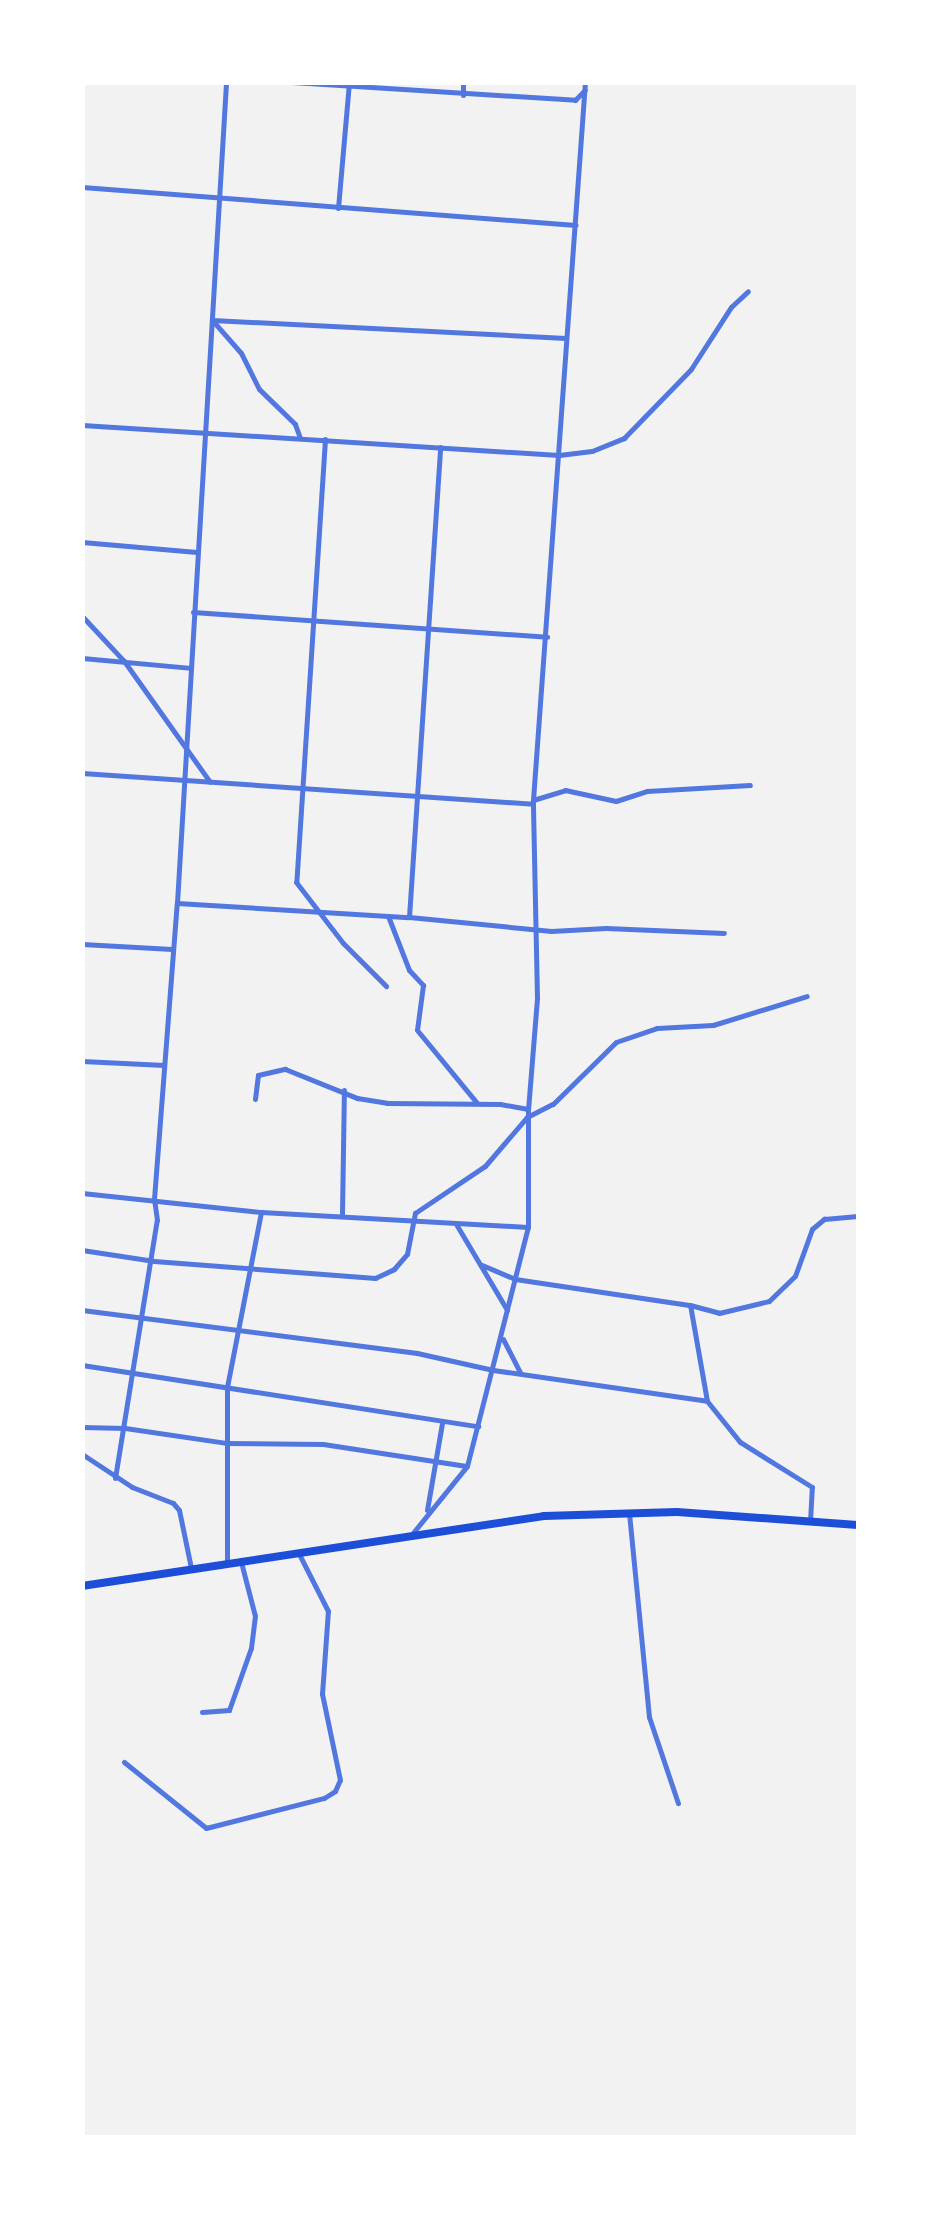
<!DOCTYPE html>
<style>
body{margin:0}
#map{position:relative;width:941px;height:2220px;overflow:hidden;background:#f2f2f2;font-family:"Fira Sans",sans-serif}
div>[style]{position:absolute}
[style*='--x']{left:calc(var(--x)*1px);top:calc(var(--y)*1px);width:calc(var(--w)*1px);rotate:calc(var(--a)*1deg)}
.minor>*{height:5px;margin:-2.5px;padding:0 2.5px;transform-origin:2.5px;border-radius:2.5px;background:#5277de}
.primary>*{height:8px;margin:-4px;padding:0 4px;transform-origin:4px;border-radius:4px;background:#1d4ed8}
span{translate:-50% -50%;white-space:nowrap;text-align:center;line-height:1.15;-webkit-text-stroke:9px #fff;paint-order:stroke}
.frame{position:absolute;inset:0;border:85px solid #fff;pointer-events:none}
</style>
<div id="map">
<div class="minor">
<div style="--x:292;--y:82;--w:284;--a:3.6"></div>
<div style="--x:575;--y:100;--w:14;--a:-45"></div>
<div style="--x:463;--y:95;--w:13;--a:-90"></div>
<div style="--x:82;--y:187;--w:495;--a:4.4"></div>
<div style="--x:338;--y:208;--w:126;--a:-85"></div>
<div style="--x:82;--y:425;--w:478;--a:3.6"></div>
<div style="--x:559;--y:455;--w:33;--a:-7"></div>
<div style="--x:592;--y:451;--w:35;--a:-22"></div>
<div style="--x:624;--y:438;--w:96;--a:-45.8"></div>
<div style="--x:691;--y:369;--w:74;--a:-57.2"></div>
<div style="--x:731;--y:307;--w:23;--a:-43"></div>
<div style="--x:300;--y:438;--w:15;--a:-110"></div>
<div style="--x:295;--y:424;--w:50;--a:-135.8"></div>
<div style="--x:259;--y:389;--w:40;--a:-116.6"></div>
<div style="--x:241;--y:353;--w:44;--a:-131.3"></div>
<div style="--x:212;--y:320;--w:354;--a:2.9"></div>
<div style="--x:325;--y:439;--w:444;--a:93.7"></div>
<div style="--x:296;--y:882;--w:77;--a:52.4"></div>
<div style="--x:343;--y:943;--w:61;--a:45"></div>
<div style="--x:82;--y:542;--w:115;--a:5"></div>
<div style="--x:193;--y:612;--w:355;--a:4"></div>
<div style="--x:82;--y:616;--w:62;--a:47"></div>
<div style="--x:124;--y:661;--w:148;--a:54.6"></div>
<div style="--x:82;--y:658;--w:109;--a:5.2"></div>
<div style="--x:82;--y:773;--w:452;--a:3.9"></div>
<div style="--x:533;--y:800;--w:34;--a:-17"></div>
<div style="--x:565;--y:790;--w:52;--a:12.2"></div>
<div style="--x:616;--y:801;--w:33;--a:-18"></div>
<div style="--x:647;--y:791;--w:103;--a:-3.3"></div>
<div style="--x:177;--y:903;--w:232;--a:3.5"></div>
<div style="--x:409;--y:917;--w:143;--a:5.6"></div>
<div style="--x:551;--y:931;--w:55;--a:-3.1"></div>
<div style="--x:606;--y:928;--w:118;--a:2.4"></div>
<div style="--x:388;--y:916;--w:58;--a:68.7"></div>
<div style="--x:409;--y:970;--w:21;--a:47"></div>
<div style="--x:423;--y:985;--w:45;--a:97.6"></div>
<div style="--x:417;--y:1030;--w:94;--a:50.6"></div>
<div style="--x:409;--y:917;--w:471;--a:-86.2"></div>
<div style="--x:82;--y:944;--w:90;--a:3.2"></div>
<div style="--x:82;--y:1061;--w:82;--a:2.8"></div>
<div style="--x:255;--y:1099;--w:24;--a:-83"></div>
<div style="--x:258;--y:1075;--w:28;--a:-13"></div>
<div style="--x:285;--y:1069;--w:78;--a:21.9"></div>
<div style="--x:357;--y:1098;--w:30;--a:9"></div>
<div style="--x:387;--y:1103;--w:113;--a:0.5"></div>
<div style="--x:500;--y:1104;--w:27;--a:10"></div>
<div style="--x:82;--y:1193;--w:180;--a:6.1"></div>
<div style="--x:261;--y:1212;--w:267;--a:3.2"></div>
<div style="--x:342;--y:1214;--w:124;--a:-89.1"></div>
<div style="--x:456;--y:1224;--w:100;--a:59.3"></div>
<div style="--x:82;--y:1250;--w:73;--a:8.7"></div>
<div style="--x:154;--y:1261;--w:222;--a:4.4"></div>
<div style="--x:375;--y:1278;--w:21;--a:-25"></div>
<div style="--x:394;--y:1269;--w:20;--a:-49"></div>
<div style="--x:407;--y:1254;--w:42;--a:-79"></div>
<div style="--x:415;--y:1213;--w:84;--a:-33.9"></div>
<div style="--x:485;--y:1166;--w:65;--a:-49.4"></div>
<div style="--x:527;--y:1117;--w:29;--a:-27"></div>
<div style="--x:553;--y:1104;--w:88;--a:-44.5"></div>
<div style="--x:616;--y:1042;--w:43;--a:-18.9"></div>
<div style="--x:657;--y:1028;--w:56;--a:-3.1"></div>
<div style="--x:713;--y:1025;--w:98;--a:-17.1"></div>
<div style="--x:482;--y:1265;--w:36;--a:23"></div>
<div style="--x:515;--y:1279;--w:176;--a:8.5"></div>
<div style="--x:82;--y:1310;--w:338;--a:7.3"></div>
<div style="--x:417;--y:1353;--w:78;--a:12.6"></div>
<div style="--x:493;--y:1370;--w:216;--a:8.2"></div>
<div style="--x:503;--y:1339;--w:38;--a:63"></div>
<div style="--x:82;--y:1365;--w:401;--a:8.8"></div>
<div style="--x:82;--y:1427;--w:43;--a:1.3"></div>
<div style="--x:125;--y:1428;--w:102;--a:8.4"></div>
<div style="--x:226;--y:1443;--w:97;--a:0.6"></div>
<div style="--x:323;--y:1444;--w:145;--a:8.7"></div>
<div style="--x:82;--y:1454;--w:60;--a:33.4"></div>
<div style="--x:132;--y:1487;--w:44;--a:21.3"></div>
<div style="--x:173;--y:1503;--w:9;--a:49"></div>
<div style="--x:179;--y:1510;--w:59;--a:78.3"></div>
<div style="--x:115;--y:1478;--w:261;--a:-80.8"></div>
<div style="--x:157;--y:1220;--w:21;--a:-98"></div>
<div style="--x:154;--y:1199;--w:297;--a:-85.6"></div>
<div style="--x:177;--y:903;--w:822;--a:-86.58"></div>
<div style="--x:427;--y:1510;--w:88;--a:-80.2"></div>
<div style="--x:629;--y:1513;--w:205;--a:84.4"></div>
<div style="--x:649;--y:1717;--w:91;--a:71.4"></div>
<div style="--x:810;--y:1522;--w:35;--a:-87"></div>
<div style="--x:812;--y:1487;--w:85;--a:-148"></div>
<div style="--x:740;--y:1442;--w:53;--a:-128.8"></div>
<div style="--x:707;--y:1401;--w:97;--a:-100"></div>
<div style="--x:690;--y:1305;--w:30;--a:15"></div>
<div style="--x:719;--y:1313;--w:51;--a:-13.5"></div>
<div style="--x:769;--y:1301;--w:36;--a:-44"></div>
<div style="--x:795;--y:1276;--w:50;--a:-70.1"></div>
<div style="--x:812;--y:1229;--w:16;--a:-40"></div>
<div style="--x:824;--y:1219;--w:34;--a:-5"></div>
<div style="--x:412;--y:1534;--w:87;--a:-51"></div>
<div style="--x:467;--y:1466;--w:247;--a:-75.7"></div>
<div style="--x:528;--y:1227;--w:117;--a:-90"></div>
<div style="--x:528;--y:1110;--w:112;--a:-85.4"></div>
<div style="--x:537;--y:998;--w:198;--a:-91.2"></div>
<div style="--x:533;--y:800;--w:720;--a:-85.86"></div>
<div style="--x:227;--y:1563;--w:176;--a:-90"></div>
<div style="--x:227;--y:1387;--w:178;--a:-79"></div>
<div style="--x:202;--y:1712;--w:27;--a:-4"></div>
<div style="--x:229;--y:1710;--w:66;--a:-70.5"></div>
<div style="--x:251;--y:1648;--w:32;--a:-83"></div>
<div style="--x:255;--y:1616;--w:56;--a:-104.5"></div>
<div style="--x:124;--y:1762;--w:105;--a:38.8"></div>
<div style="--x:206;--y:1828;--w:122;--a:-14.3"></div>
<div style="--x:324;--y:1798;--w:13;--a:-32"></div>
<div style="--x:335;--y:1791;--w:12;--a:-66"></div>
<div style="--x:340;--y:1780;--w:88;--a:-101.8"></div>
<div style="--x:322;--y:1694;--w:83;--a:-85.9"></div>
<div style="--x:328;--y:1611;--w:66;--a:-117"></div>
</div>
<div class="primary">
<div style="--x:82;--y:1586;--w:467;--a:-8.6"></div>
<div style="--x:544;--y:1516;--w:133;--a:-1.7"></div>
<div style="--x:677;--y:1512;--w:181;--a:4.1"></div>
</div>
<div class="frame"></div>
</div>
